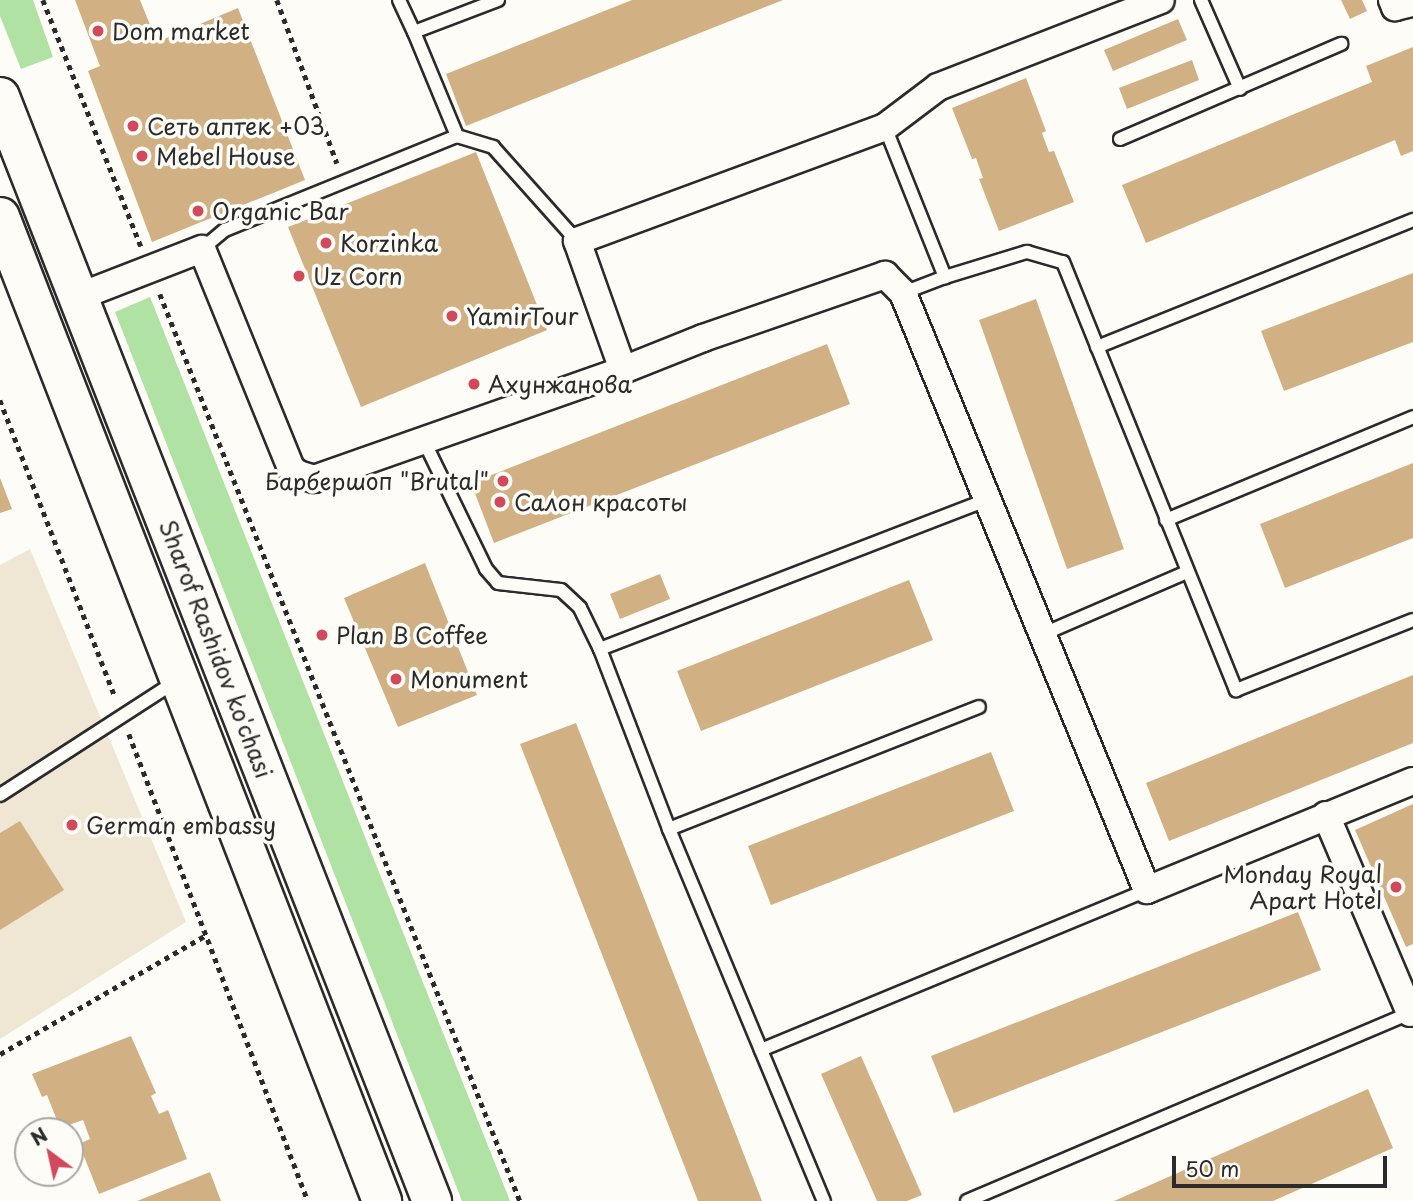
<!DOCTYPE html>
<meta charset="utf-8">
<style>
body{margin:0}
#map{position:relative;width:1413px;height:1201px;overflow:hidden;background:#fdfcf7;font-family:"Playpen Sans",sans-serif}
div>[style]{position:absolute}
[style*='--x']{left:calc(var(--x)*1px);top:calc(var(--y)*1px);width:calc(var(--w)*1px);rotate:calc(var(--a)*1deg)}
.built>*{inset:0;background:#f0e6d4}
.green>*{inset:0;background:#b0e2a3}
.building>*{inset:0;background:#d1b184}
.path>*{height:4.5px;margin-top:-2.25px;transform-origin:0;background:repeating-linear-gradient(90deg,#2b2b2b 0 5px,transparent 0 10px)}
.roads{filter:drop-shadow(2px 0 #2b2b2b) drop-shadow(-2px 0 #2b2b2b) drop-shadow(0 2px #2b2b2b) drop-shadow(0 -2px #2b2b2b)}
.service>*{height:12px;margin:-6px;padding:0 6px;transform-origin:6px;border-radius:6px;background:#fdfcf7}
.minor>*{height:26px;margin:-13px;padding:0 13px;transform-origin:13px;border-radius:13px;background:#fdfcf7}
.primary>*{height:38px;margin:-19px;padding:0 19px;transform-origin:19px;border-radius:19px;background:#fdfcf7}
.dots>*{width:19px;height:19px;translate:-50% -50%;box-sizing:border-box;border:4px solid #fdfcf7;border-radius:50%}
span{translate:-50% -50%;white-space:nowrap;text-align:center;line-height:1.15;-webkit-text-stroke:7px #fdfcf7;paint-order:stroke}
.poi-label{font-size:23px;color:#2b2b2b}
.left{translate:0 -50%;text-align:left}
.right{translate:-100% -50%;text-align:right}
.street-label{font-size:23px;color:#2b2b2b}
.north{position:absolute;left:14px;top:1117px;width:70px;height:70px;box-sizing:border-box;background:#fdfcf7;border:2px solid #a9a8a5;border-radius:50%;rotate:327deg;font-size:19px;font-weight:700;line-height:28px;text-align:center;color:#2b2b2b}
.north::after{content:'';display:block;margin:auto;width:24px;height:32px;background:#d1495b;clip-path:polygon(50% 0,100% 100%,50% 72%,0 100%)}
.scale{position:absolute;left:1172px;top:1156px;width:215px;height:32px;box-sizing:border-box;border:4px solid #2b2b2b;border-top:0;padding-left:9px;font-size:21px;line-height:24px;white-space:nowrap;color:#2b2b2b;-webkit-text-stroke:5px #fdfcf7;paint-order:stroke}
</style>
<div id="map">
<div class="built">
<div style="clip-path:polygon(30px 549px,186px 922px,0 1039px,0 565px)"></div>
</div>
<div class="green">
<div style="clip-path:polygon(0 0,33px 0,53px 57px,21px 69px,0 16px)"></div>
<div style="clip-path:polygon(150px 297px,510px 1201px,462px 1201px,115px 312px)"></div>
</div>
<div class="building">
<div style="clip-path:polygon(75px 0,140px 0,157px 42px,238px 8px,305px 180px,152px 242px,88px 71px,100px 66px)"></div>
<div style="clip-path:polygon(632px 0,783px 0,466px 126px,446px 74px)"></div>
<div style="clip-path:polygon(1341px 0,1362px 0,1367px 11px,1350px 19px)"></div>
<div style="clip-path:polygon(1178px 19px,1187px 40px,1113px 71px,1104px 50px)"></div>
<div style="clip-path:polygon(1413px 47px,1413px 151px,1401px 156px,1395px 140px,1146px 243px,1122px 185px,1372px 82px,1366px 66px)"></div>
<div style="clip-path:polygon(1192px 60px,1199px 80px,1127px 109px,1119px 88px)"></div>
<div style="clip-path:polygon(1026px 78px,1046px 131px,1042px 133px,1049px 152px,1054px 151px,1074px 202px,999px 231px,979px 179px,983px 178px,976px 158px,972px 159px,952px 108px)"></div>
<div style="clip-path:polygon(476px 152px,547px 330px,361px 407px,288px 227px)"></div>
<div style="clip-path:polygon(1413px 273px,1413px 342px,1284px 391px,1261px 331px)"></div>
<div style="clip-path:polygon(1036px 299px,1124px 549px,1067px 569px,979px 320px)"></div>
<div style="clip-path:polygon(827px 344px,850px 404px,494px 543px,471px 483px)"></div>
<div style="clip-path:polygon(1413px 463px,1413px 538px,1285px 588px,1260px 524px)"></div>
<div style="clip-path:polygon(0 478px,12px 509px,0 513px)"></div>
<div style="clip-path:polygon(425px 563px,477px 695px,398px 727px,344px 598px)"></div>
<div style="clip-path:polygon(660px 574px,670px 599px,620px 619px,610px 594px)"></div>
<div style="clip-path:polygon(909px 580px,933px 640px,701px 731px,677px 671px)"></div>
<div style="clip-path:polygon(1413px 675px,1413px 743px,1169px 841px,1146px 783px)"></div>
<div style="clip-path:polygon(576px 723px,762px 1201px,698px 1201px,520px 744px)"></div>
<div style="clip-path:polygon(991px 752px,1014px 811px,771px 905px,748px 846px)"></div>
<div style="clip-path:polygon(1413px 804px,1413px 944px,1406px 947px,1355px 830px)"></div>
<div style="clip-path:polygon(20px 821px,64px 890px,0 930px,0 833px)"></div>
<div style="clip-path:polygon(1298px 912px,1321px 970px,954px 1113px,931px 1056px)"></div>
<div style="clip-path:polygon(131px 1036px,156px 1093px,151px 1096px,159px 1114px,168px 1110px,187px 1159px,99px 1194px,79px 1144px,90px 1139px,83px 1120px,60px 1128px,47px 1095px,42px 1097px,32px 1074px)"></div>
<div style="clip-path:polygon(861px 1056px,922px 1195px,907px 1201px,877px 1201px,821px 1074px)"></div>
<div style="clip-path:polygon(1368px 1089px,1393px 1148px,1273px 1201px,1114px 1201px)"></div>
<div style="clip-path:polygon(210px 1172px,221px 1201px,137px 1201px)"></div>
</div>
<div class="path">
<div style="--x:43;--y:0;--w:265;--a:68.3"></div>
<div style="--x:277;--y:0;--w:174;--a:69.8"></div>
<div style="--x:160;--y:294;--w:976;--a:68.35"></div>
<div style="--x:0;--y:400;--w:318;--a:68.8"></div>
<div style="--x:129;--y:734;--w:500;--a:69.03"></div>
<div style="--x:0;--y:1054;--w:238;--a:-30"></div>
</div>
<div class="roads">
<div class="service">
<div style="--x:399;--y:0;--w:35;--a:65"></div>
<div style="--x:414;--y:32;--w:90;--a:-20.9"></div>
<div style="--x:1201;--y:0;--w:97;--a:66.3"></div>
<div style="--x:414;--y:32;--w:113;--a:67.5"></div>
<div style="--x:457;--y:136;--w:38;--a:17"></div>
<div style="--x:493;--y:147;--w:126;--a:48.2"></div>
<div style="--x:885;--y:127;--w:162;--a:68.2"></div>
<div style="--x:1120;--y:139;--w:241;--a:-23.3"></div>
<div style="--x:202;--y:249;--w:30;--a:-40"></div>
<div style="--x:225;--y:230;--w:250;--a:-22.1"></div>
<div style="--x:903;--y:293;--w:45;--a:-20.9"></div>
<div style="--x:945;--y:277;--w:86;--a:-17"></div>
<div style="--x:1027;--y:252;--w:37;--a:16"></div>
<div style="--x:1063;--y:262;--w:462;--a:68"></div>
<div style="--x:1236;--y:690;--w:190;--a:-21.6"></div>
<div style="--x:1097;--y:347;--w:341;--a:-21.9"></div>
<div style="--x:423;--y:439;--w:144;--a:64.1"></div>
<div style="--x:486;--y:569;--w:18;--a:49"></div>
<div style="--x:498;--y:583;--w:63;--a:6.3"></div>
<div style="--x:561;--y:590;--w:26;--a:43"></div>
<div style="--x:580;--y:608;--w:46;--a:64"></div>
<div style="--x:600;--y:649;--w:416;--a:-21.1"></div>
<div style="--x:1166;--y:520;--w:268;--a:-22.6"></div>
<div style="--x:1041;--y:635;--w:159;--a:-23.3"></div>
<div style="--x:600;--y:649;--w:193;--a:69"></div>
<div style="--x:669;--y:829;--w:403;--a:67.4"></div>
<div style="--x:0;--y:795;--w:210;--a:-32.9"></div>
<div style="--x:669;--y:829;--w:333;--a:-21.5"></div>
<div style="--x:761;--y:1050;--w:418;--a:-22.5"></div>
<div style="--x:967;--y:1201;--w:481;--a:-23"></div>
</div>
<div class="minor">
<div style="--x:1392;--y:0;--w:8;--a:67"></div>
<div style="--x:1395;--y:7;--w:18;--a:-13"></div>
<div style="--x:78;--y:297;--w:133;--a:-21.2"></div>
<div style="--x:202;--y:249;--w:236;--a:67.9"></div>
<div style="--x:291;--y:468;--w:9;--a:41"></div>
<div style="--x:298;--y:474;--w:17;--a:17"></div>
<div style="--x:314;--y:479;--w:328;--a:-19.4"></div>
<div style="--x:623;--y:370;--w:137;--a:-109.6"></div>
<div style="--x:577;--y:241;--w:328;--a:-20.3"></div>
<div style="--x:885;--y:127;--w:66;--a:-37"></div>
<div style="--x:938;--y:87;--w:239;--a:-21.3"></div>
<div style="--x:623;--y:370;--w:86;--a:-21.8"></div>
<div style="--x:703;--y:338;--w:193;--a:-19.1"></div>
<div style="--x:885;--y:275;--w:25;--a:45"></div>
<div style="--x:903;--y:293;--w:645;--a:67.77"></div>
<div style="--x:1147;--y:890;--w:287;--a:-22.3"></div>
<div style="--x:1326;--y:815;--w:215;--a:67"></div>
</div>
<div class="primary">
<div style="--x:0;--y:97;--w:1186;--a:68.63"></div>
<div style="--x:0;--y:217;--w:1056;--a:68.78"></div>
</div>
</div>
<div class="dots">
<div style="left:98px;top:31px;background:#d1495b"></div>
<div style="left:133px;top:126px;background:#d1495b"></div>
<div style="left:142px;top:156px;background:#d1495b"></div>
<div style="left:198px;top:211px;background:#d1495b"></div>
<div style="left:326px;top:243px;background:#d1495b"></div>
<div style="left:299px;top:276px;background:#d1495b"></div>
<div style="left:452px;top:316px;background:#d1495b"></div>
<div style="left:474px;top:384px;background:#d1495b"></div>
<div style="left:503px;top:481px;background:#d1495b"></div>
<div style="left:500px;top:502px;background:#d1495b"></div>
<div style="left:322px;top:635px;background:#d1495b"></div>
<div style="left:396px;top:679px;background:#d1495b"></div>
<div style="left:72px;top:825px;background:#d1495b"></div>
<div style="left:1396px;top:887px;background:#d1495b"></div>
</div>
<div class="poi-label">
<span class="left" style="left:112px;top:31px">Dom market</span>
<span class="left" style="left:147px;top:126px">Сеть аптек +03</span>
<span class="left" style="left:156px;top:156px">Mebel House</span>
<span class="left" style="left:212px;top:211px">Organic Bar</span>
<span class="left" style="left:340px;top:243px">Korzinka</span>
<span class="left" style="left:313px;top:276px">Uz Corn</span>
<span class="left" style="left:466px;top:316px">YamirTour</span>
<span class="left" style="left:488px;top:384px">Ахунжанова</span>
<span class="right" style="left:489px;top:481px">Барбершоп "Brutal"</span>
<span class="left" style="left:514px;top:502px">Салон красоты</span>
<span class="left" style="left:336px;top:635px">Plan B Coffee</span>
<span class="left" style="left:410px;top:679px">Monument</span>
<span class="left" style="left:86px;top:825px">German embassy</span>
<span class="right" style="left:1382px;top:887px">Monday Royal<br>Apart Hotel</span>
</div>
<div class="street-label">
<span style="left:216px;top:649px;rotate:69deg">Sharof Rashidov ko'chasi</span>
</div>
<div class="north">N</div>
<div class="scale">50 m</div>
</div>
